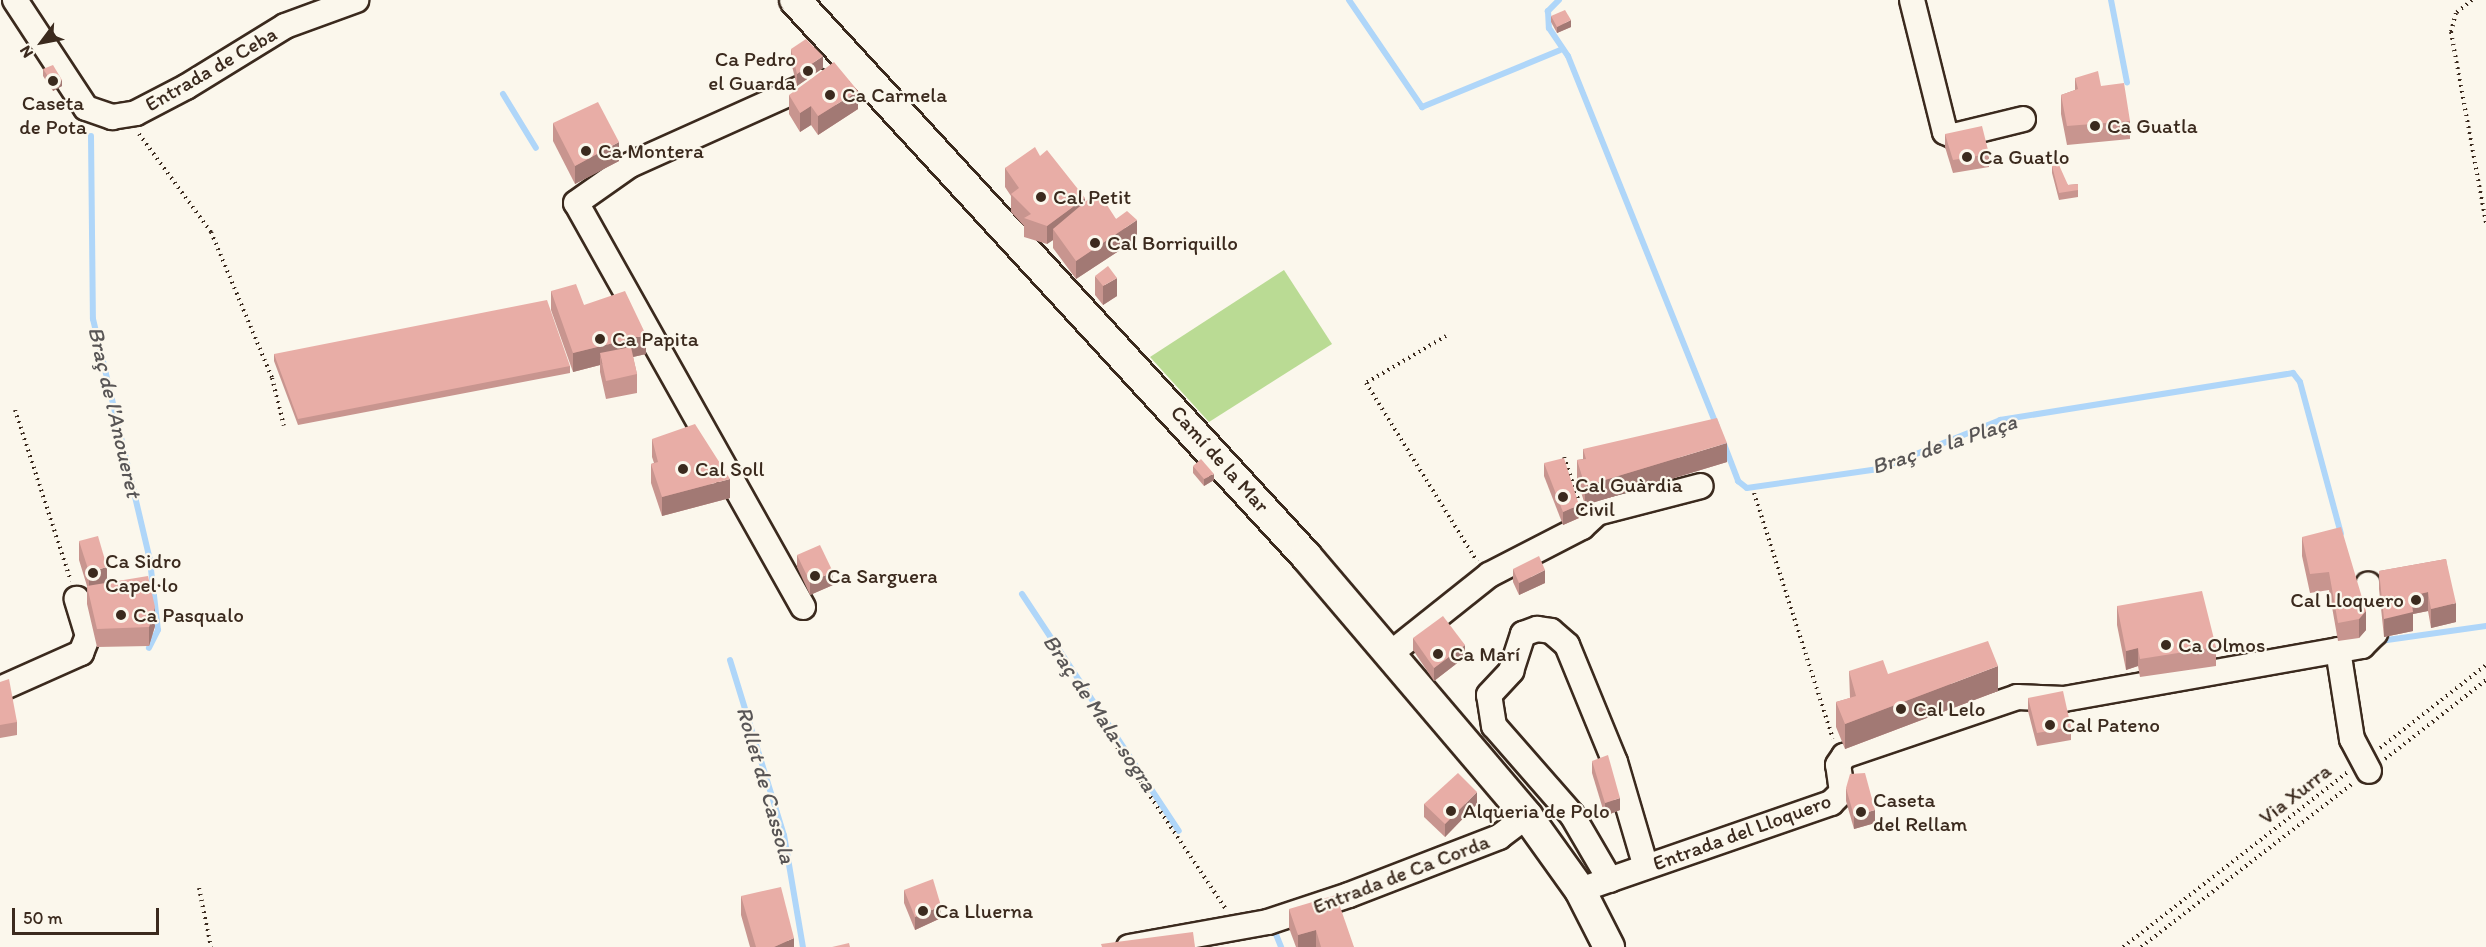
<!DOCTYPE html>
<meta charset="utf-8">
<style>
body{margin:0}
#map{position:relative;width:2486px;height:947px;overflow:hidden;background:#fbf7ec;font-family:Itim,sans-serif}
div>[style]{position:absolute}
[style*='--x']{left:calc(var(--x)*1px);top:calc(var(--y)*1px);width:calc(var(--w)*1px);rotate:calc(var(--a)*1deg)}
.green>*{inset:0;background:#badb94}
.stream>*{height:6px;margin:-3px;padding:0 3px;transform-origin:3px;border-radius:3px;background:#afd6f9}
.path>*{height:4px;margin-top:-2px;transform-origin:0;background:repeating-linear-gradient(90deg,#3b2a1e 0 1.5px,transparent 0 6px)}
.roads{filter:drop-shadow(2px 0 #3b2a1e) drop-shadow(-2px 0 #3b2a1e) drop-shadow(0 2px #3b2a1e) drop-shadow(0 -2px #3b2a1e)}
.minor>*{height:24px;margin:-12px;padding:0 12px;transform-origin:12px;border-radius:12px;background:#fbf7ec}
.major>*{height:30px;margin:-15px;padding:0 15px;transform-origin:15px;border-radius:15px;background:#fbf7ec}
.wall>*{inset:0;background:#c8958f}
.shaded-wall>*{inset:0;background:#a27974}
.building>*{inset:0;background:#e8ada6}
.dots>*{width:16px;height:16px;translate:-50% -50%;box-sizing:border-box;border:3px solid #fbf7ec;border-radius:50%}
span{translate:-50% -50%;white-space:nowrap;text-align:center;line-height:1.15;-webkit-text-stroke:4.5px #fbf7ec;paint-order:stroke}
.poi-label{font-size:21px;color:#3b2a1e}
.right{translate:-100% -50%;text-align:right}
.left{translate:0 -50%;text-align:left}
.street-label{font-size:21px;color:#3b2a1e}
.water-label{font-size:22px;color:#585555;font-style:italic}
.north{position:absolute;left:12px;top:12px;width:60px;height:60px;-webkit-text-stroke:4px #fbf7ec;paint-order:stroke;rotate:238deg;font-size:16px;font-weight:700;line-height:24px;text-align:center;color:#3b2a1e}
.north::after{content:'';display:block;margin:auto;width:21px;height:27px;background:#3b2a1e;clip-path:polygon(50% 0,100% 100%,50% 72%,0 100%)}
.scale{position:absolute;left:12px;top:908px;width:147px;height:27px;box-sizing:border-box;border:3px solid #3b2a1e;border-top:0;padding-left:8px;font-size:18px;line-height:21px;white-space:nowrap;color:#3b2a1e;-webkit-text-stroke:4px #fbf7ec;paint-order:stroke}
</style>
<div id="map">
<div class="green">
<div style="clip-path:polygon(1284px 270px,1332px 344px,1209px 422px,1150px 357px)"></div>
</div>
<div class="stream">
<div style="--x:1349;--y:0;--w:130;--a:55.7"></div>
<div style="--x:1422;--y:107;--w:149;--a:-22.4"></div>
<div style="--x:1559;--y:0;--w:16;--a:135"></div>
<div style="--x:1548;--y:11;--w:17;--a:87"></div>
<div style="--x:1549;--y:28;--w:34;--a:56"></div>
<div style="--x:1568;--y:56;--w:399;--a:68.1"></div>
<div style="--x:2111;--y:0;--w:84;--a:79"></div>
<div style="--x:503;--y:94;--w:63;--a:58.6"></div>
<div style="--x:91;--y:136;--w:183;--a:89.4"></div>
<div style="--x:93;--y:319;--w:249;--a:76.7"></div>
<div style="--x:150;--y:561;--w:69;--a:83.4"></div>
<div style="--x:158;--y:630;--w:20;--a:117"></div>
<div style="--x:1724;--y:444;--w:40;--a:69"></div>
<div style="--x:1738;--y:481;--w:11;--a:38"></div>
<div style="--x:1747;--y:488;--w:133;--a:-8.2"></div>
<div style="--x:1879;--y:469;--w:131;--a:-22"></div>
<div style="--x:2000;--y:420;--w:297;--a:-9.1"></div>
<div style="--x:2293;--y:373;--w:11;--a:52"></div>
<div style="--x:2300;--y:382;--w:157;--a:74.9"></div>
<div style="--x:1022;--y:594;--w:284;--a:56.5"></div>
<div style="--x:2387;--y:640;--w:100;--a:-8"></div>
<div style="--x:730;--y:660;--w:183;--a:72.9"></div>
<div style="--x:784;--y:835;--w:114;--a:80.4"></div>
<div style="--x:1273;--y:927;--w:22;--a:68"></div>
</div>
<div class="path">
<div style="--x:2472;--y:0;--w:21;--a:141"></div>
<div style="--x:2456;--y:13;--w:20;--a:105"></div>
<div style="--x:2451;--y:32;--w:194;--a:79.6"></div>
<div style="--x:139;--y:134;--w:122;--a:53.7"></div>
<div style="--x:211;--y:232;--w:158;--a:67.3"></div>
<div style="--x:272;--y:378;--w:49;--a:76"></div>
<div style="--x:1446;--y:336;--w:93;--a:149.6"></div>
<div style="--x:1366;--y:383;--w:210;--a:58.1"></div>
<div style="--x:15;--y:410;--w:180;--a:71.9"></div>
<div style="--x:1564;--y:457;--w:47;--a:71.6"></div>
<div style="--x:1754;--y:493;--w:258;--a:72.2"></div>
<div style="--x:1117;--y:747;--w:194;--a:56.1"></div>
<div style="--x:2380;--y:748;--w:135;--a:-38.1"></div>
<div style="--x:2385;--y:759;--w:128;--a:-38"></div>
<div style="--x:199;--y:888;--w:60;--a:78.5"></div>
<div style="--x:2123;--y:947;--w:285;--a:-37.9"></div>
<div style="--x:2141;--y:947;--w:268;--a:-37.7"></div>
</div>
<div class="roads">
<div class="minor">
<div style="--x:15;--y:0;--w:129;--a:56.7"></div>
<div style="--x:86;--y:108;--w:28;--a:19"></div>
<div style="--x:112;--y:117;--w:24;--a:-9"></div>
<div style="--x:136;--y:113;--w:56;--a:-27.5"></div>
<div style="--x:186;--y:87;--w:116;--a:-31.6"></div>
<div style="--x:285;--y:26;--w:76;--a:-20.1"></div>
<div style="--x:1912;--y:0;--w:136;--a:76"></div>
<div style="--x:1945;--y:132;--w:10;--a:24"></div>
<div style="--x:1954;--y:136;--w:71;--a:-13.8"></div>
<div style="--x:803;--y:607;--w:463;--a:-119.3"></div>
<div style="--x:576;--y:203;--w:66;--a:-35.1"></div>
<div style="--x:630;--y:165;--w:205;--a:-24.2"></div>
<div style="--x:2338;--y:650;--w:90;--a:81.1"></div>
<div style="--x:2352;--y:739;--w:36;--a:62"></div>
<div style="--x:1390;--y:654;--w:127;--a:-38.6"></div>
<div style="--x:1489;--y:575;--w:105;--a:-27.3"></div>
<div style="--x:1582;--y:527;--w:21;--a:-43"></div>
<div style="--x:1597;--y:513;--w:107;--a:-14.6"></div>
<div style="--x:0;--y:689;--w:89;--a:-24"></div>
<div style="--x:81;--y:653;--w:18;--a:-68"></div>
<div style="--x:88;--y:636;--w:39;--a:-107"></div>
<div style="--x:1610;--y:880;--w:75;--a:-120.3"></div>
<div style="--x:1572;--y:815;--w:118;--a:-131.2"></div>
<div style="--x:1494;--y:726;--w:31;--a:-99"></div>
<div style="--x:1489;--y:695;--w:33;--a:-47"></div>
<div style="--x:1511;--y:671;--w:39;--a:-72"></div>
<div style="--x:1523;--y:634;--w:15;--a:-20"></div>
<div style="--x:1537;--y:629;--w:14;--a:8"></div>
<div style="--x:1551;--y:631;--w:21;--a:41"></div>
<div style="--x:1567;--y:645;--w:126;--a:67.7"></div>
<div style="--x:1615;--y:762;--w:109;--a:73.6"></div>
<div style="--x:1580;--y:890;--w:266;--a:-19.1"></div>
<div style="--x:1831;--y:803;--w:16;--a:-45"></div>
<div style="--x:1842;--y:792;--w:27;--a:-98"></div>
<div style="--x:1838;--y:765;--w:11;--a:-56"></div>
<div style="--x:1844;--y:756;--w:183;--a:-18.8"></div>
<div style="--x:2017;--y:697;--w:47;--a:2.4"></div>
<div style="--x:2064;--y:699;--w:303;--a:-10.1"></div>
<div style="--x:2362;--y:646;--w:18;--a:-45"></div>
<div style="--x:2375;--y:633;--w:49;--a:-98.1"></div>
<div style="--x:1129;--y:947;--w:141;--a:-10.2"></div>
<div style="--x:1268;--y:922;--w:85;--a:-18.4"></div>
<div style="--x:1349;--y:895;--w:161;--a:-21.1"></div>
<div style="--x:1499;--y:837;--w:35;--a:-37"></div>
</div>
<div class="major">
<div style="--x:795;--y:0;--w:755;--a:47.41"></div>
<div style="--x:1306;--y:556;--w:341;--a:49.6"></div>
<div style="--x:1527;--y:816;--w:91;--a:54.4"></div>
<div style="--x:1580;--y:890;--w:64;--a:63"></div>
</div>
</div>
<div class="wall">
<div style="clip-path:polygon(1551px 16px,1571px 27px,1557px 33px,1551px 22px)"></div>
<div style="clip-path:polygon(791px 49px,823px 68px,797px 86px,791px 62px)"></div>
<div style="clip-path:polygon(43px 69px,62px 86px,53px 91px,43px 76px)"></div>
<div style="clip-path:polygon(2075px 78px,2101px 86px,2130px 121px,2130px 139px,2067px 145px,2061px 114px,2061px 95px,2075px 90px)"></div>
<div style="clip-path:polygon(789px 95px,858px 109px,818px 135px,811px 125px,800px 132px,789px 114px)"></div>
<div style="clip-path:polygon(553px 123px,619px 161px,575px 184px,553px 141px)"></div>
<div style="clip-path:polygon(1945px 134px,1989px 154px,1989px 167px,1953px 173px,1945px 147px)"></div>
<div style="clip-path:polygon(1040px 156px,1085px 203px,1116px 219px,1137px 239px,1076px 279px,1053px 248px,1053px 240px,1047px 244px,1024px 237px,1024px 226px,1011px 212px,1011px 196px,1005px 187px,1005px 168px)"></div>
<div style="clip-path:polygon(2052px 166px,2068px 185px,2078px 184px,2078px 197px,2059px 200px,2052px 173px)"></div>
<div style="clip-path:polygon(1095px 276px,1117px 296px,1103px 305px,1095px 295px)"></div>
<div style="clip-path:polygon(551px 291px,584px 305px,646px 354px,633px 357px,637px 374px,637px 393px,606px 399px,600px 372px,600px 365px,573px 372px,551px 310px)"></div>
<div style="clip-path:polygon(274px 354px,570px 366px,570px 373px,298px 425px,274px 361px)"></div>
<div style="clip-path:polygon(652px 439px,730px 498px,662px 516px,651px 483px,651px 464px,654px 463px,652px 457px)"></div>
<div style="clip-path:polygon(1583px 449px,1727px 462px,1585px 505px,1577px 479px,1577px 460px,1583px 459px)"></div>
<div style="clip-path:polygon(1544px 463px,1579px 518px,1563px 525px,1544px 476px)"></div>
<div style="clip-path:polygon(1193px 466px,1214px 480px,1204px 486px,1193px 473px)"></div>
<div style="clip-path:polygon(2302px 537px,2366px 611px,2366px 630px,2359px 638px,2338px 641px,2329px 590px,2310px 593px,2302px 556px)"></div>
<div style="clip-path:polygon(79px 541px,107px 582px,155px 626px,149px 646px,97px 647px,87px 604px,87px 586px,79px 560px)"></div>
<div style="clip-path:polygon(797px 555px,833px 585px,810px 595px,797px 567px)"></div>
<div style="clip-path:polygon(2446px 559px,2456px 622px,2431px 628px,2428px 611px,2413px 614px,2413px 631px,2384px 637px,2379px 589px,2379px 571px)"></div>
<div style="clip-path:polygon(1513px 569px,1545px 583px,1519px 595px,1513px 582px)"></div>
<div style="clip-path:polygon(2117px 606px,2216px 647px,2216px 666px,2140px 677px,2138px 666px,2126px 670px,2117px 625px)"></div>
<div style="clip-path:polygon(1413px 638px,1465px 657px,1434px 681px,1413px 650px)"></div>
<div style="clip-path:polygon(1849px 671px,1888px 674px,1998px 691px,1845px 749px,1836px 727px,1836px 702px,1850px 698px)"></div>
<div style="clip-path:polygon(0 682px,17px 722px,17px 735px,0 738px)"></div>
<div style="clip-path:polygon(2028px 698px,2071px 727px,2071px 740px,2037px 746px,2028px 711px)"></div>
<div style="clip-path:polygon(1592px 761px,1620px 810px,1605px 816px,1592px 773px)"></div>
<div style="clip-path:polygon(1846px 788px,1875px 823px,1854px 829px,1846px 801px)"></div>
<div style="clip-path:polygon(1424px 804px,1477px 804px,1445px 837px,1424px 817px)"></div>
<div style="clip-path:polygon(904px 890px,941px 918px,915px 930px,904px 903px)"></div>
<div style="clip-path:polygon(741px 896px,794px 947px,750px 947px,741px 915px)"></div>
<div style="clip-path:polygon(1289px 909px,1354px 947px,1296px 947px,1289px 928px)"></div>
</div>
<div class="shaded-wall">
<div style="clip-path:polygon(1571px 20px,1571px 27px,1557px 33px,1557px 27px)"></div>
<div style="clip-path:polygon(823px 56px,823px 68px,797px 86px,797px 74px)"></div>
<div style="clip-path:polygon(62px 80px,62px 86px,53px 91px,53px 84px)"></div>
<div style="clip-path:polygon(858px 91px,858px 109px,818px 135px,818px 116px)"></div>
<div style="clip-path:polygon(811px 106px,811px 125px,800px 132px,800px 113px)"></div>
<div style="clip-path:polygon(619px 142px,619px 161px,575px 184px,575px 166px)"></div>
<div style="clip-path:polygon(1085px 198px,1085px 217px,1053px 229px,1053px 240px,1047px 244px,1047px 226px)"></div>
<div style="clip-path:polygon(1137px 220px,1137px 239px,1076px 279px,1076px 261px)"></div>
<div style="clip-path:polygon(1117px 278px,1117px 296px,1103px 305px,1103px 286px)"></div>
<div style="clip-path:polygon(646px 335px,646px 354px,602px 364px,600px 353px,600px 365px,573px 372px,573px 353px)"></div>
<div style="clip-path:polygon(1727px 443px,1727px 462px,1585px 505px,1585px 486px)"></div>
<div style="clip-path:polygon(1214px 474px,1214px 480px,1204px 486px,1204px 479px)"></div>
<div style="clip-path:polygon(730px 479px,730px 498px,662px 516px,662px 497px)"></div>
<div style="clip-path:polygon(1579px 505px,1579px 518px,1563px 525px,1563px 512px)"></div>
<div style="clip-path:polygon(107px 567px,107px 586px,89px 591px,89px 572px)"></div>
<div style="clip-path:polygon(1545px 570px,1545px 583px,1519px 595px,1519px 583px)"></div>
<div style="clip-path:polygon(833px 572px,833px 585px,810px 595px,810px 582px)"></div>
<div style="clip-path:polygon(2428px 592px,2428px 611px,2413px 614px,2413px 631px,2384px 637px,2384px 619px,2411px 596px)"></div>
<div style="clip-path:polygon(2456px 603px,2456px 622px,2431px 628px,2431px 609px)"></div>
<div style="clip-path:polygon(155px 607px,155px 626px,149px 646px,149px 627px)"></div>
<div style="clip-path:polygon(2366px 611px,2366px 630px,2359px 638px,2359px 619px)"></div>
<div style="clip-path:polygon(1465px 645px,1465px 657px,1434px 681px,1434px 668px)"></div>
<div style="clip-path:polygon(2138px 648px,2138px 666px,2126px 670px,2126px 651px)"></div>
<div style="clip-path:polygon(1998px 666px,1998px 691px,1845px 749px,1845px 724px)"></div>
<div style="clip-path:polygon(1477px 792px,1477px 804px,1445px 837px,1445px 824px)"></div>
<div style="clip-path:polygon(1620px 798px,1620px 810px,1605px 816px,1605px 803px)"></div>
<div style="clip-path:polygon(1875px 810px,1875px 823px,1854px 829px,1854px 816px)"></div>
<div style="clip-path:polygon(941px 906px,941px 918px,915px 930px,915px 917px)"></div>
<div style="clip-path:polygon(1316px 930px,1316px 947px,1298px 947px,1298px 935px)"></div>
<div style="clip-path:polygon(794px 938px,794px 947px,774px 947px)"></div>
</div>
<div class="building">
<div style="clip-path:polygon(1565px 10px,1571px 20px,1557px 27px,1551px 16px)"></div>
<div style="clip-path:polygon(806px 39px,823px 56px,797px 74px,791px 49px)"></div>
<div style="clip-path:polygon(834px 62px,858px 91px,818px 116px,811px 106px,800px 113px,789px 95px)"></div>
<div style="clip-path:polygon(53px 65px,62px 80px,53px 84px,43px 69px)"></div>
<div style="clip-path:polygon(2098px 71px,2101px 86px,2124px 83px,2130px 121px,2067px 126px,2061px 95px,2078px 89px,2075px 78px)"></div>
<div style="clip-path:polygon(598px 102px,619px 142px,575px 166px,553px 123px)"></div>
<div style="clip-path:polygon(1982px 126px,1989px 154px,1953px 160px,1945px 134px)"></div>
<div style="clip-path:polygon(1035px 147px,1040px 156px,1047px 150px,1085px 198px,1047px 226px,1024px 218px,1031px 214px,1011px 194px,1019px 188px,1005px 168px)"></div>
<div style="clip-path:polygon(2059px 165px,2068px 185px,2078px 184px,2078px 190px,2059px 193px,2052px 166px)"></div>
<div style="clip-path:polygon(1098px 191px,1116px 219px,1127px 211px,1137px 220px,1076px 261px,1053px 229px)"></div>
<div style="clip-path:polygon(1108px 266px,1117px 278px,1103px 286px,1095px 276px)"></div>
<div style="clip-path:polygon(576px 284px,584px 305px,625px 291px,646px 335px,573px 353px,551px 291px)"></div>
<div style="clip-path:polygon(547px 300px,570px 366px,298px 419px,274px 354px)"></div>
<div style="clip-path:polygon(631px 347px,637px 374px,606px 381px,600px 353px)"></div>
<div style="clip-path:polygon(1717px 418px,1727px 443px,1585px 486px,1577px 460px,1586px 459px,1583px 449px)"></div>
<div style="clip-path:polygon(695px 424px,730px 479px,662px 497px,651px 464px,658px 462px,652px 439px)"></div>
<div style="clip-path:polygon(1564px 458px,1579px 505px,1563px 512px,1544px 463px)"></div>
<div style="clip-path:polygon(1201px 459px,1214px 474px,1204px 479px,1193px 466px)"></div>
<div style="clip-path:polygon(2341px 527px,2366px 611px,2359px 619px,2338px 623px,2329px 572px,2310px 574px,2302px 537px)"></div>
<div style="clip-path:polygon(98px 536px,107px 567px,89px 572px,79px 541px)"></div>
<div style="clip-path:polygon(820px 545px,833px 572px,810px 582px,797px 555px)"></div>
<div style="clip-path:polygon(1539px 556px,1545px 570px,1519px 583px,1513px 569px)"></div>
<div style="clip-path:polygon(2446px 559px,2456px 603px,2431px 609px,2428px 592px,2411px 596px,2413px 612px,2384px 619px,2379px 571px)"></div>
<div style="clip-path:polygon(148px 576px,155px 607px,149px 627px,97px 629px,87px 586px)"></div>
<div style="clip-path:polygon(2202px 591px,2216px 647px,2140px 659px,2138px 648px,2126px 651px,2117px 606px)"></div>
<div style="clip-path:polygon(1443px 616px,1465px 645px,1434px 668px,1413px 638px)"></div>
<div style="clip-path:polygon(1988px 641px,1998px 666px,1845px 724px,1836px 702px,1856px 696px,1849px 671px,1883px 660px,1888px 674px)"></div>
<div style="clip-path:polygon(9px 679px,17px 722px,0 725px,0 682px)"></div>
<div style="clip-path:polygon(2063px 691px,2071px 727px,2037px 733px,2028px 698px)"></div>
<div style="clip-path:polygon(1608px 755px,1620px 798px,1605px 803px,1592px 761px)"></div>
<div style="clip-path:polygon(1458px 773px,1477px 792px,1445px 824px,1424px 804px)"></div>
<div style="clip-path:polygon(1865px 773px,1875px 810px,1854px 816px,1846px 788px,1850px 774px)"></div>
<div style="clip-path:polygon(933px 879px,941px 906px,915px 917px,904px 890px)"></div>
<div style="clip-path:polygon(781px 887px,794px 938px,774px 947px,756px 947px,741px 896px)"></div>
<div style="clip-path:polygon(1336px 895px,1354px 947px,1321px 947px,1316px 930px,1298px 935px,1289px 909px)"></div>
<div style="clip-path:polygon(1193px 932px,1195px 947px,1102px 947px,1101px 944px)"></div>
<div style="clip-path:polygon(849px 943px,850px 947px,832px 947px)"></div>
</div>
<div class="dots">
<div style="left:808px;top:71px;background:#3b2a1e"></div>
<div style="left:53px;top:81px;background:#3b2a1e"></div>
<div style="left:830px;top:95px;background:#3b2a1e"></div>
<div style="left:2095px;top:126px;background:#3b2a1e"></div>
<div style="left:586px;top:151px;background:#3b2a1e"></div>
<div style="left:1967px;top:157px;background:#3b2a1e"></div>
<div style="left:1041px;top:197px;background:#3b2a1e"></div>
<div style="left:1095px;top:243px;background:#3b2a1e"></div>
<div style="left:600px;top:339px;background:#3b2a1e"></div>
<div style="left:683px;top:469px;background:#3b2a1e"></div>
<div style="left:1563px;top:497px;background:#3b2a1e"></div>
<div style="left:93px;top:573px;background:#3b2a1e"></div>
<div style="left:815px;top:576px;background:#3b2a1e"></div>
<div style="left:2416px;top:600px;background:#3b2a1e"></div>
<div style="left:121px;top:615px;background:#3b2a1e"></div>
<div style="left:2166px;top:645px;background:#3b2a1e"></div>
<div style="left:1438px;top:654px;background:#3b2a1e"></div>
<div style="left:1901px;top:709px;background:#3b2a1e"></div>
<div style="left:2050px;top:725px;background:#3b2a1e"></div>
<div style="left:1451px;top:811px;background:#3b2a1e"></div>
<div style="left:1861px;top:812px;background:#3b2a1e"></div>
<div style="left:923px;top:911px;background:#3b2a1e"></div>
</div>
<div class="poi-label">
<span class="right" style="left:796px;top:71px">Ca Pedro<br>el Guarda</span>
<span class="left" style="left:842px;top:95px">Ca Carmela</span>
<span style="left:53px;top:115px">Caseta<br>de Pota</span>
<span class="left" style="left:2107px;top:126px">Ca Guatla</span>
<span class="left" style="left:598px;top:151px">Ca Montera</span>
<span class="left" style="left:1979px;top:157px">Ca Guatlo</span>
<span class="left" style="left:1053px;top:197px">Cal Petit</span>
<span class="left" style="left:1107px;top:243px">Cal Borriquillo</span>
<span class="left" style="left:612px;top:339px">Ca Papita</span>
<span class="left" style="left:695px;top:469px">Cal Soll</span>
<span class="left" style="left:1575px;top:497px">Cal Guàrdia<br>Civil</span>
<span class="left" style="left:105px;top:573px">Ca Sidro<br>Capel·lo</span>
<span class="left" style="left:827px;top:576px">Ca Sarguera</span>
<span class="right" style="left:2404px;top:600px">Cal Lloquero</span>
<span class="left" style="left:133px;top:615px">Ca Pasqualo</span>
<span class="left" style="left:2178px;top:645px">Ca Olmos</span>
<span class="left" style="left:1450px;top:654px">Ca Marí</span>
<span class="left" style="left:1913px;top:709px">Cal Lelo</span>
<span class="left" style="left:2062px;top:725px">Cal Pateno</span>
<span class="left" style="left:1873px;top:812px">Caseta<br>del Rellam</span>
<span class="left" style="left:1463px;top:811px">Alqueria de Polo</span>
<span class="left" style="left:935px;top:911px">Ca Lluerna</span>
</div>
<div class="street-label">
<span style="left:211px;top:69px;rotate:-30deg">Entrada de Ceba</span>
<span style="left:1220px;top:459px;rotate:48deg">Camí de la Mar</span>
<span style="left:2295px;top:794px;rotate:-38deg">Via Xurra</span>
<span style="left:1742px;top:832px;rotate:-20deg">Entrada del Lloquero</span>
<span style="left:1401px;top:874px;rotate:-21deg">Entrada de Ca Corda</span>
</div>
<div class="water-label">
<span style="left:115px;top:412px;rotate:77deg">Braç de l'Anoueret</span>
<span style="left:1944px;top:444px;rotate:-18deg">Braç de la Plaça</span>
<span style="left:1100px;top:713px;rotate:56deg">Braç de Mala-sogra</span>
<span style="left:766px;top:785px;rotate:74deg">Rollet de Cassola</span>
</div>
<div class="north">N</div>
<div class="scale">50 m</div>
</div>
